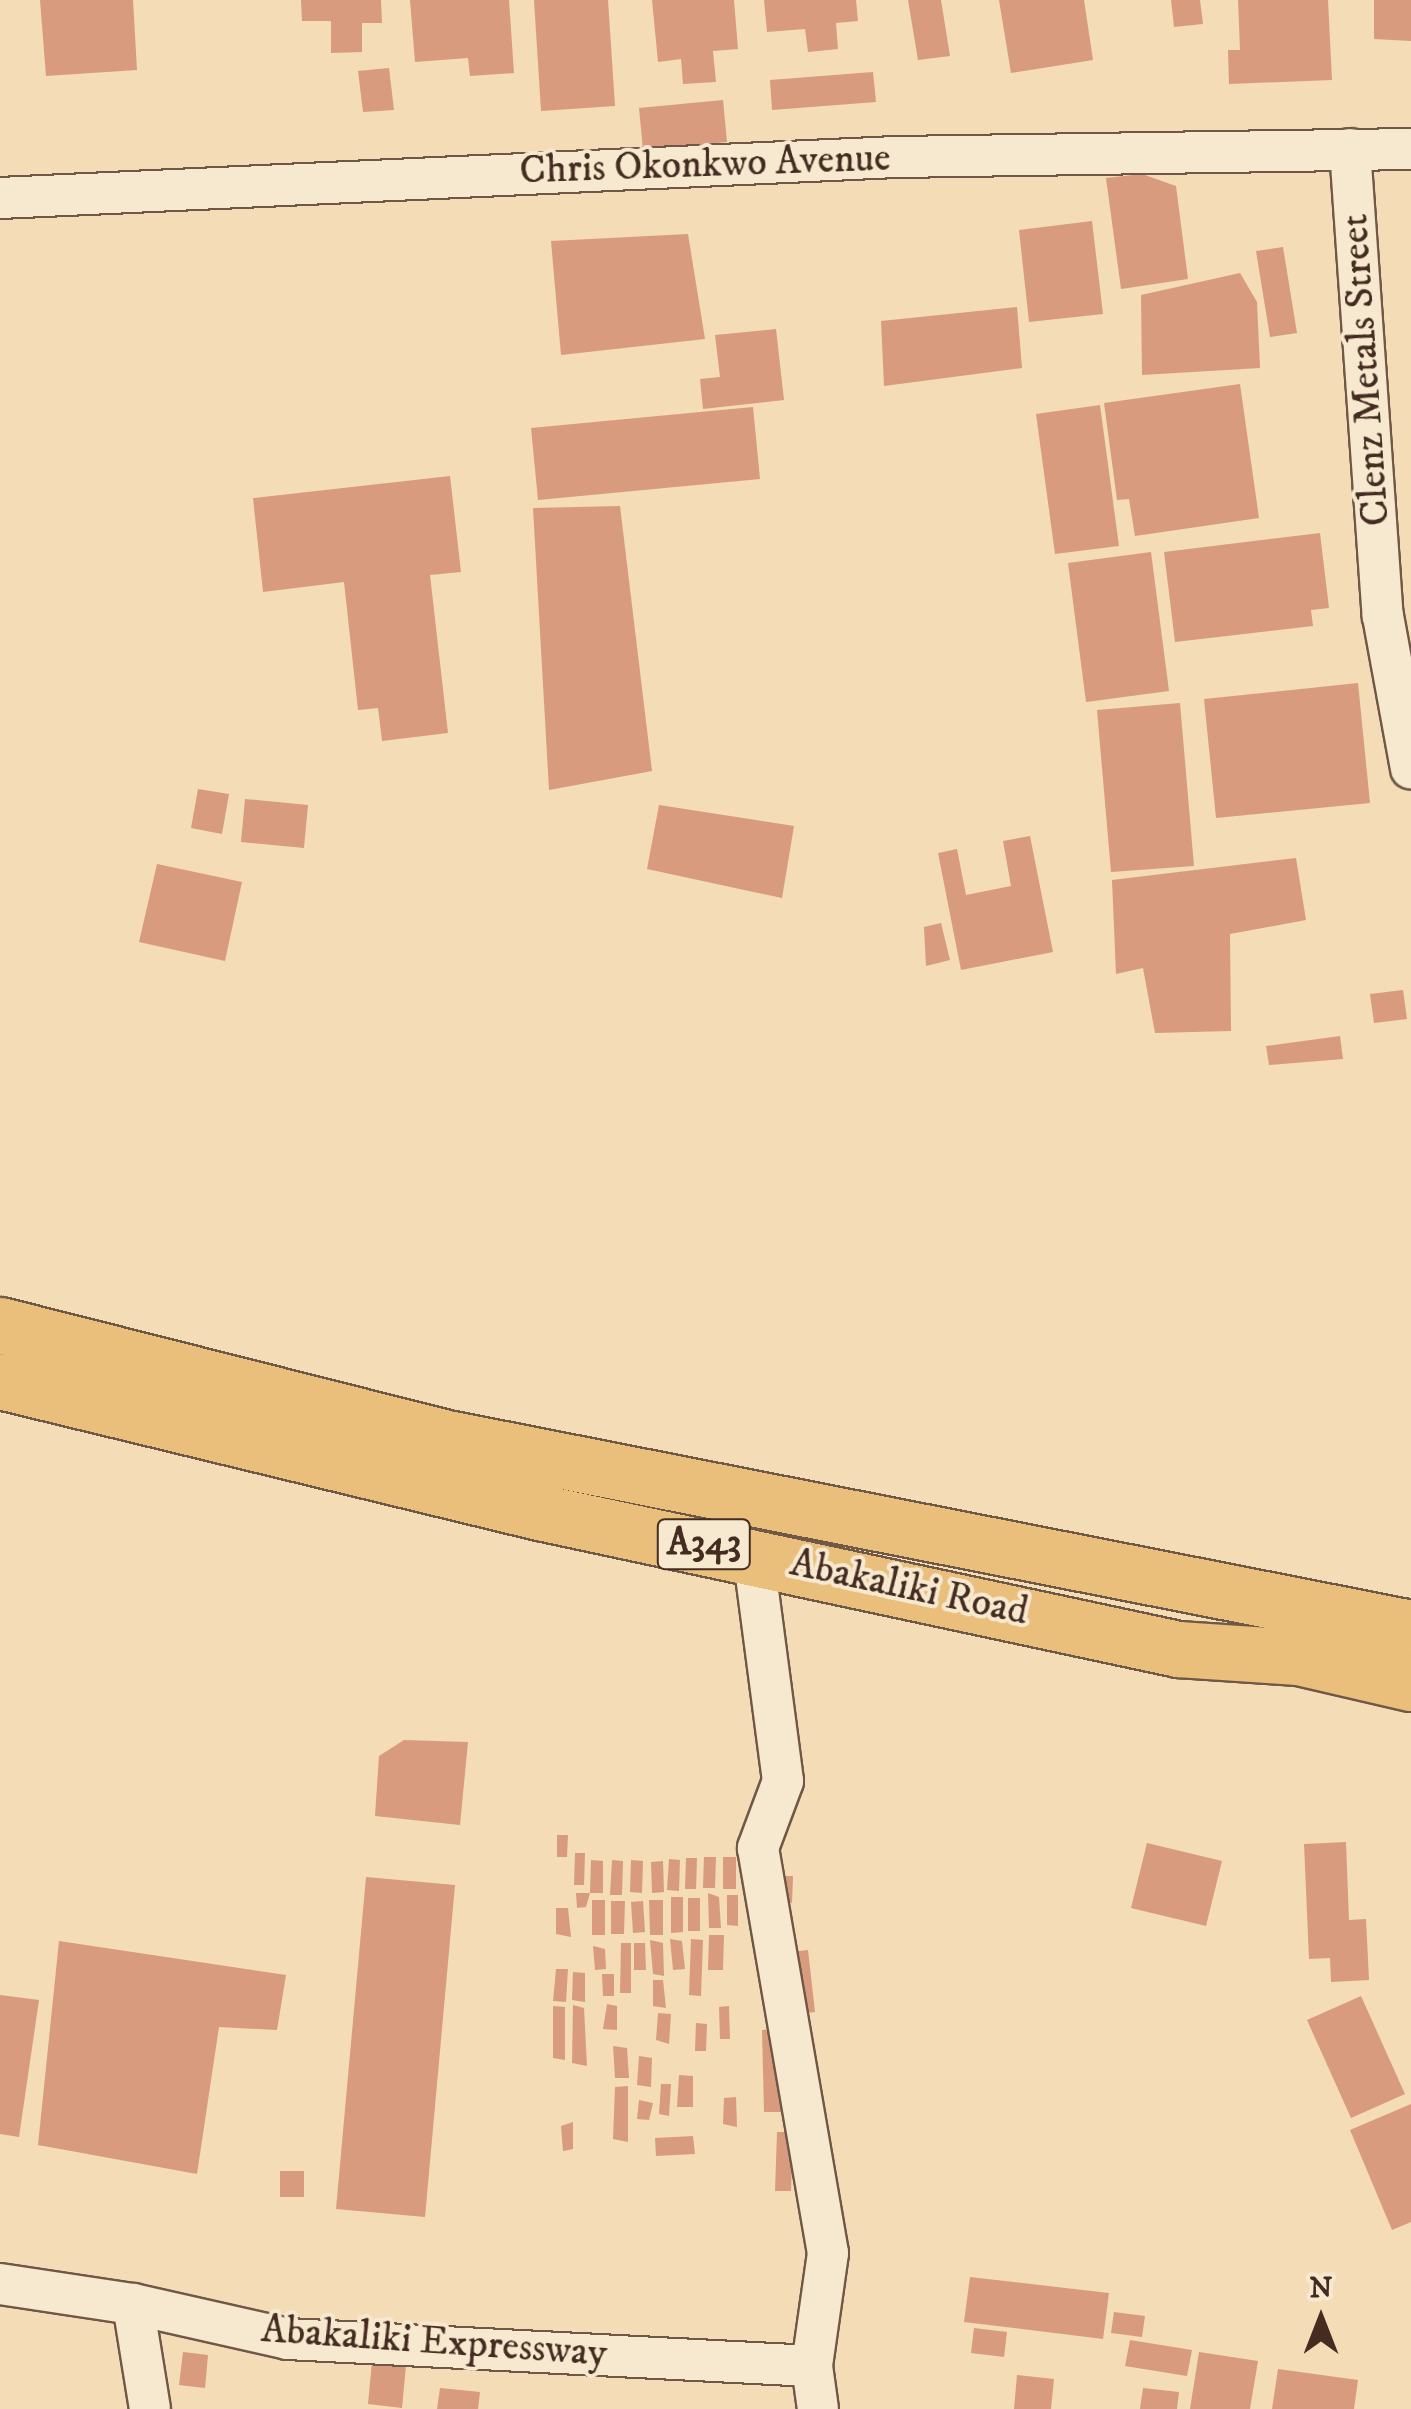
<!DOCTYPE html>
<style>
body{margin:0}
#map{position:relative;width:1411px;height:2409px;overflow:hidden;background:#f3dcb6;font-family:"IM FELL DW Pica",serif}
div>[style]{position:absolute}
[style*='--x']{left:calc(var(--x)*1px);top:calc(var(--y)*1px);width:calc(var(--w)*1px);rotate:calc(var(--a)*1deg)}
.building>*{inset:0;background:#d89b7e}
.roads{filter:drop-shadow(2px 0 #705846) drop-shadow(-2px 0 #705846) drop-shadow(0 2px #705846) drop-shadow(0 -2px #705846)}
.minor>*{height:40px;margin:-20px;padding:0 20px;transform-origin:20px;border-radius:20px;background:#f7e8d0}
.highway>*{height:55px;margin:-27.5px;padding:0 27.5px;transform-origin:27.5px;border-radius:27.5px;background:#eabe7b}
span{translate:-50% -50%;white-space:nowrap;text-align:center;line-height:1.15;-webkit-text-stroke:8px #f7e8d0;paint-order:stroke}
.shield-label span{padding:2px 8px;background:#f7e8d0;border:2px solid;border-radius:8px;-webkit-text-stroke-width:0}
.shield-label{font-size:38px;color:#442c20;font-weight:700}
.street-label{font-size:40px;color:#442c20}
.north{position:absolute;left:1271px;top:2269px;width:100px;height:100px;-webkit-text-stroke:8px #f7e8d0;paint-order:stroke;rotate:0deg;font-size:28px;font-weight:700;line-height:40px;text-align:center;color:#442c20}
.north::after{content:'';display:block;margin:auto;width:35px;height:45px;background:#442c20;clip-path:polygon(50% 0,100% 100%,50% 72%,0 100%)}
</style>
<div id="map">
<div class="building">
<div style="clip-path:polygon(40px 0,133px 0,137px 70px,46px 76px)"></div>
<div style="clip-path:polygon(301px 0,381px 0,382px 23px,362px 23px,362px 52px,331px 53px,331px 21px,302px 21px)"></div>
<div style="clip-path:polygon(410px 0,509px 0,514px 73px,470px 76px,468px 58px,415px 62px)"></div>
<div style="clip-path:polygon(534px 0,608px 0,615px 106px,541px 111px)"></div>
<div style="clip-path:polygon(652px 0,734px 0,738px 49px,713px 51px,716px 82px,683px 84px,681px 59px,658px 62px)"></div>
<div style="clip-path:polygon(764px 0,856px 0,858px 21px,836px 23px,838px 49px,808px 52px,805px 29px,767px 32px)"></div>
<div style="clip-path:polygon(908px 0,941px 0,950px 56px,918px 60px)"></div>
<div style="clip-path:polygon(999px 0,1084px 0,1093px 60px,1011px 73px)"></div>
<div style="clip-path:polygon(1171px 0,1200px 0,1203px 24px,1174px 27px)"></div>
<div style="clip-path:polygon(1238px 0,1328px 0,1332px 80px,1229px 84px,1228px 50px,1240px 50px)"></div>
<div style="clip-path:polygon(1374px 0,1411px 0,1411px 41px,1374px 39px)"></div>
<div style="clip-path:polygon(389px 68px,394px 110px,363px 112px,358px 71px)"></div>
<div style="clip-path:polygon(873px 72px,876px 102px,772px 110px,770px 80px)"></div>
<div style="clip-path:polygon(723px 100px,727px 142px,643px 150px,639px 108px)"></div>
<div style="clip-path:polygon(1142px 174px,1176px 186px,1188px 279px,1121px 289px,1106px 178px)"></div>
<div style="clip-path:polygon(1092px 221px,1103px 314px,1029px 322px,1019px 230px)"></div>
<div style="clip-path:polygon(688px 234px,705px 339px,561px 355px,551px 241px)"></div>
<div style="clip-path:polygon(1283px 247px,1297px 333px,1270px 337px,1256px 251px)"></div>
<div style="clip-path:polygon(1240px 273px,1257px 302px,1260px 368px,1142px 375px,1141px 295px)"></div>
<div style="clip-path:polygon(1017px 307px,1022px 368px,884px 386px,881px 321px)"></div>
<div style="clip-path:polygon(776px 329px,784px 400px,703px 409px,700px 379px,720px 377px,715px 335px)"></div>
<div style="clip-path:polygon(1240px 384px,1259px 518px,1135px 536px,1129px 499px,1117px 500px,1104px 403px)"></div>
<div style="clip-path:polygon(1100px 405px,1119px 546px,1055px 554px,1036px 414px)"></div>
<div style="clip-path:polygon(753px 407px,760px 479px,538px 500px,531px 428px)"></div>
<div style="clip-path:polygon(450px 476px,461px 572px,430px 575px,448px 733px,382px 741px,378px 708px,358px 710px,344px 582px,263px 592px,253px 498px)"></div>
<div style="clip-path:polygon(620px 506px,652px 771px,549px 790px,533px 508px)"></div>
<div style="clip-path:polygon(1320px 533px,1329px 608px,1311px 610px,1313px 626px,1175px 642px,1164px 552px)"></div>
<div style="clip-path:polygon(1151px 552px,1169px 691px,1086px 702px,1068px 563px)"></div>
<div style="clip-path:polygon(1358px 683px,1370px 803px,1216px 818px,1204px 699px)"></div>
<div style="clip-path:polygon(1180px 703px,1194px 866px,1111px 872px,1097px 710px)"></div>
<div style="clip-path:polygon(198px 789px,229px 794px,222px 834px,191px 828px)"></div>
<div style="clip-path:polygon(245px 799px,308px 805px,304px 848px,241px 842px)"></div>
<div style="clip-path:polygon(659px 805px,794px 826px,782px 898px,647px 869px)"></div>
<div style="clip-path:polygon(1030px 836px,1053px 952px,961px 970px,938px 853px,957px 849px,966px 895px,1011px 886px,1003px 841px)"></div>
<div style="clip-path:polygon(1296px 858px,1306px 920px,1230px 934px,1231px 1031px,1155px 1033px,1143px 968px,1116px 974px,1112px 880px)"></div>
<div style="clip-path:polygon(157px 864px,242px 882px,225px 961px,139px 942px)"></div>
<div style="clip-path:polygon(941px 923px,950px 960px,926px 966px,924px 927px)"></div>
<div style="clip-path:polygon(1403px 990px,1407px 1019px,1374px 1023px,1370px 994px)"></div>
<div style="clip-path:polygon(1340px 1036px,1343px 1059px,1269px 1065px,1266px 1046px)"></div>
<div style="clip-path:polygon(404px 1740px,468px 1742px,460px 1825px,375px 1816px,379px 1756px)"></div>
<div style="clip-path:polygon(557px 1835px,568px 1835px,567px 1857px,557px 1857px)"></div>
<div style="clip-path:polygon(1346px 1842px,1349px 1920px,1366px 1919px,1369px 1980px,1331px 1982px,1330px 1958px,1309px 1959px,1304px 1844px)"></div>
<div style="clip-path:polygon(1147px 1843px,1222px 1861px,1206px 1926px,1131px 1908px)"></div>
<div style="clip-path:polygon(575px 1853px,585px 1853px,584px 1885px,574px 1885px)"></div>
<div style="clip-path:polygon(704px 1857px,716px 1857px,715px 1888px,703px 1888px)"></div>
<div style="clip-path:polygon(723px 1857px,736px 1857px,736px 1889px,723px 1889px)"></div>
<div style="clip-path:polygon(686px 1858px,697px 1858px,696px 1889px,685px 1889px)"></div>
<div style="clip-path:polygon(669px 1859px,680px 1860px,679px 1891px,667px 1890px)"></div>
<div style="clip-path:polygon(591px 1860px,603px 1861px,603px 1893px,590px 1893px)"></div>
<div style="clip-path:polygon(612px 1860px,623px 1861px,622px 1895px,610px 1895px)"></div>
<div style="clip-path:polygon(631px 1860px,643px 1861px,642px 1893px,630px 1892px)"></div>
<div style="clip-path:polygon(663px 1861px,664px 1892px,652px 1893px,651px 1862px)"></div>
<div style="clip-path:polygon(772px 1876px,793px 1876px,792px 1903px,772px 1902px)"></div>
<div style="clip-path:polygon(366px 1877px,455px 1885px,425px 2217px,336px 2209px)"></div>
<div style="clip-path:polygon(576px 1893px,590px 1893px,586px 1907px,577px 1908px)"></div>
<div style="clip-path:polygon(708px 1893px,719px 1897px,721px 1928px,709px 1928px)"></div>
<div style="clip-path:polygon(727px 1895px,738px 1895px,738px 1926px,727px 1925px)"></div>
<div style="clip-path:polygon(671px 1897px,683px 1897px,683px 1932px,671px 1933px)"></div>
<div style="clip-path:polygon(688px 1898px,700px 1898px,700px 1931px,688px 1931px)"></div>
<div style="clip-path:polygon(592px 1900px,605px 1900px,605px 1935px,592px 1935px)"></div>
<div style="clip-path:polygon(649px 1900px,663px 1900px,663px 1935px,650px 1935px)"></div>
<div style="clip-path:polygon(611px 1901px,625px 1901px,624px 1934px,611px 1934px)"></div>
<div style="clip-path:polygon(643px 1901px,645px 1932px,633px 1933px,631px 1902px)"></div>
<div style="clip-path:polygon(556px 1908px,568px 1908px,571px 1937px,556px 1934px)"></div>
<div style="clip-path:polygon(709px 1935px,724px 1935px,723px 1970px,708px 1970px)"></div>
<div style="clip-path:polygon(670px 1939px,682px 1941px,685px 1969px,673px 1970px)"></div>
<div style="clip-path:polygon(691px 1939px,703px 1940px,701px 1996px,689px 1995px)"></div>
<div style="clip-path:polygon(650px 1940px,663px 1943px,664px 1976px,653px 1974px)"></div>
<div style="clip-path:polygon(59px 1941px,286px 1975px,277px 2030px,219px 2027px,197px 2174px,38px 2145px)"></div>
<div style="clip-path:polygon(621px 1943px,631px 1943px,631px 1993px,620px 1993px)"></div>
<div style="clip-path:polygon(634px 1943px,645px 1943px,646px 1970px,634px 1970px)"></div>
<div style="clip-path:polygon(593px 1946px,605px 1949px,606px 1969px,595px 1970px)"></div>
<div style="clip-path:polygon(808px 1950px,815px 2012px,791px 2015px,784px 1953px)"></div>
<div style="clip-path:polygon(556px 1969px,568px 1969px,566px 2002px,553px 2001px)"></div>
<div style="clip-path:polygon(573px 1972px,585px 1973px,585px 2002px,572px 2000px)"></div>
<div style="clip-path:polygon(602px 1974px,614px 1974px,614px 1996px,603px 1996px)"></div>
<div style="clip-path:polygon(653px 1980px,663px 1980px,666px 2008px,653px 2006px)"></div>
<div style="clip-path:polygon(0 1995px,39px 2000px,19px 2137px,0 2134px)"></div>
<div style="clip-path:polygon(1361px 1996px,1405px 2094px,1351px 2118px,1307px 2020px)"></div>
<div style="clip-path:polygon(607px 2004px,617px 2006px,617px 2030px,603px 2029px)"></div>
<div style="clip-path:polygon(573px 2005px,584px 2008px,587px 2066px,572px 2063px)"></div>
<div style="clip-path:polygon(553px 2006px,565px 2007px,565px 2060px,553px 2058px)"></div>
<div style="clip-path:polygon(729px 2006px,730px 2039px,720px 2039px,719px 2007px)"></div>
<div style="clip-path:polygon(658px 2013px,671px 2014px,669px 2044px,656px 2040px)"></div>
<div style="clip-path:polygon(696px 2023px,707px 2024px,706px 2051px,695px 2051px)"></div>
<div style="clip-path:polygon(782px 2028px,787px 2112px,764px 2112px,762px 2030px)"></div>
<div style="clip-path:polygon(613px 2046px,627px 2048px,629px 2078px,615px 2078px)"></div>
<div style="clip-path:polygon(639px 2056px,652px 2058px,651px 2087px,637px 2085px)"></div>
<div style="clip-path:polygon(679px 2075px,693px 2076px,693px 2107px,677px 2107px)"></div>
<div style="clip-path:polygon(661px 2084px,671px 2084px,669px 2116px,659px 2114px)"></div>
<div style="clip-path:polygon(628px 2086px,628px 2142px,613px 2139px,615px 2087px)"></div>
<div style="clip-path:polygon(736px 2097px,737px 2127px,723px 2124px,724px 2098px)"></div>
<div style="clip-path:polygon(639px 2100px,653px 2103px,649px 2120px,637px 2119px)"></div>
<div style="clip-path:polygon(1411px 2104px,1411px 2222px,1392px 2230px,1350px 2130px)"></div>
<div style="clip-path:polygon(573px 2122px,573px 2149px,563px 2151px,561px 2126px)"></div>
<div style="clip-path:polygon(777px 2132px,793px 2132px,791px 2191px,775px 2191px)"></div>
<div style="clip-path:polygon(693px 2136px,695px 2154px,656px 2156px,655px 2138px)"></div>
<div style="clip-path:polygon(280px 2171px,304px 2171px,304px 2197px,280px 2197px)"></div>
<div style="clip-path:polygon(970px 2277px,1109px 2293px,1103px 2339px,964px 2322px)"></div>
<div style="clip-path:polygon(1114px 2312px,1145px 2316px,1142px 2337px,1111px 2333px)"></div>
<div style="clip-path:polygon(974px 2328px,1007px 2332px,1004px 2357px,971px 2353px)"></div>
<div style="clip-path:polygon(1130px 2340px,1192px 2350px,1187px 2376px,1125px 2366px)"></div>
<div style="clip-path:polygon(183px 2352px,208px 2355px,205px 2388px,179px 2385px)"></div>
<div style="clip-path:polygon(1199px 2352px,1258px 2361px,1250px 2409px,1190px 2409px)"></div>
<div style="clip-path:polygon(372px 2361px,406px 2365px,402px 2408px,368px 2404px)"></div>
<div style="clip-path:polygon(1278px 2369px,1358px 2380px,1354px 2409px,1272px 2409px)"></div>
<div style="clip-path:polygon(1017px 2375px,1054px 2379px,1051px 2409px,1014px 2409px)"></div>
<div style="clip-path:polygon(440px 2388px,480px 2392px,478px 2409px,437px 2409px)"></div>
<div style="clip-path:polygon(1143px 2388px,1179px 2392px,1177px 2409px,1140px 2409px)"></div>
</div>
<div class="roads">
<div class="minor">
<div style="--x:1350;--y:149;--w:468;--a:86"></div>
<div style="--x:1383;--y:616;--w:155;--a:79.6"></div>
<div style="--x:0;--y:198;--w:897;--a:-2.62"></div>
<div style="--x:896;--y:157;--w:515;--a:-0.89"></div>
<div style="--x:753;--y:1553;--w:230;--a:82.5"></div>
<div style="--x:783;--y:1781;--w:72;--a:110.5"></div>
<div style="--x:758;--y:1848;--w:411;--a:80.2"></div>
<div style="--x:828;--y:2253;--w:114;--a:98.1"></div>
<div style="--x:812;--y:2366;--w:43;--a:82.1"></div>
<div style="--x:0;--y:2284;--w:134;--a:8.6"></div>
<div style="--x:133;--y:2304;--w:159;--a:12.7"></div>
<div style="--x:288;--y:2339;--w:525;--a:2.95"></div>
<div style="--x:133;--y:2304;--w:106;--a:80.8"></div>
</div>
<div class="highway">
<div style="--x:0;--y:1325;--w:466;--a:14.2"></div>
<div style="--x:452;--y:1439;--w:977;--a:11.15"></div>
<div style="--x:0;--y:1381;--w:555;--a:13.66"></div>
<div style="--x:539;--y:1512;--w:654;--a:12.1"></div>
<div style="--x:1178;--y:1649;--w:120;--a:3.8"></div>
<div style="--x:1298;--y:1657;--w:116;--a:13"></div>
</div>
</div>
<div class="shield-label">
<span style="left:704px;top:1544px">A343</span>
</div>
<div class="street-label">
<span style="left:705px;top:165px;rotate:-2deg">Chris Okonkwo Avenue</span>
<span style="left:1366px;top:370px;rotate:-94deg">Clenz Metals Street</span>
<span style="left:909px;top:1588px;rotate:12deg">Abakaliki Road</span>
<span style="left:434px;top:2342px;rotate:4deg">Abakaliki Expressway</span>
</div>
<div class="north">N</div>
</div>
